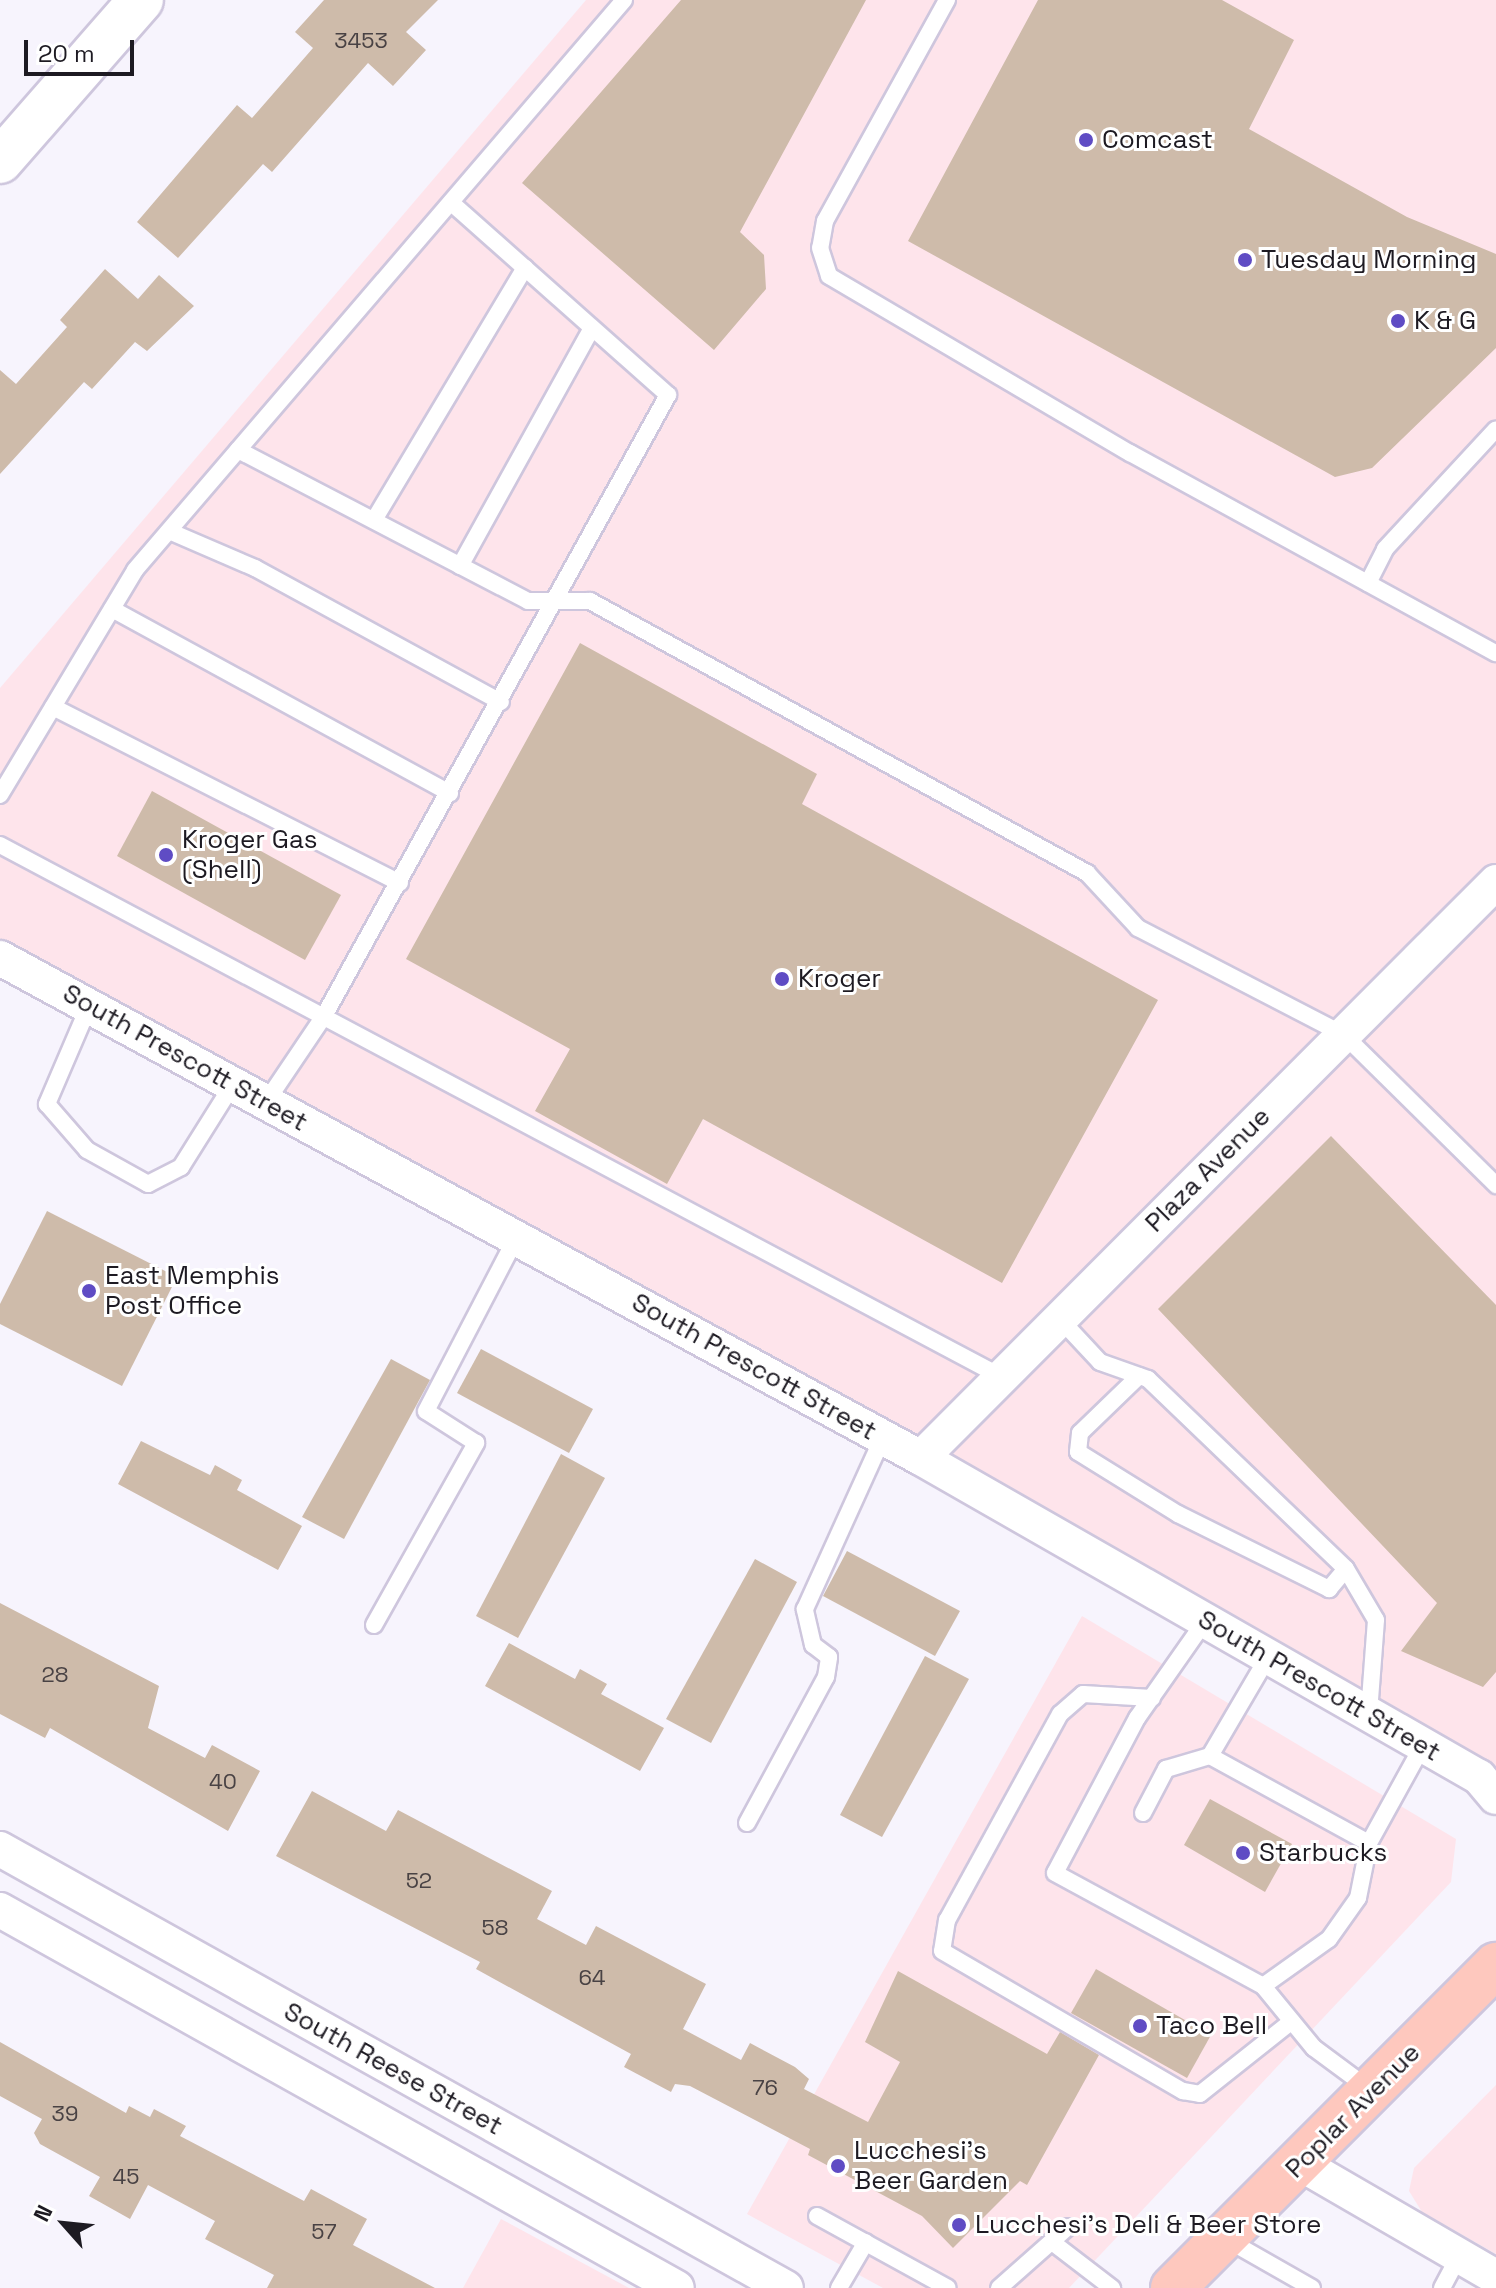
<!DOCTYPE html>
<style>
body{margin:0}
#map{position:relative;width:1496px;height:2288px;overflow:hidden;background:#f7f4fd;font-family:"Space Grotesk",sans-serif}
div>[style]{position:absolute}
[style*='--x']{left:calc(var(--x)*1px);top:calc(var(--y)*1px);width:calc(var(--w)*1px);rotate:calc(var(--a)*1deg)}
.commercial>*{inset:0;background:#fee4eb}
.building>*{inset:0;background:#cebbaa}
.roads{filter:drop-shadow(2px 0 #cec6dd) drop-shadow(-2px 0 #cec6dd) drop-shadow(0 2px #cec6dd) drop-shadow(0 -2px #cec6dd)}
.lane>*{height:16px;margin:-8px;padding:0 8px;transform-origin:8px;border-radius:8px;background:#fff}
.street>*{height:34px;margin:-17px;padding:0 17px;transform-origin:17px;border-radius:17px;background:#fff}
.secondary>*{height:44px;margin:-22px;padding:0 22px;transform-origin:22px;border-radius:22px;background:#fff}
.primary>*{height:44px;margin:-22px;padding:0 22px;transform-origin:22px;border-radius:22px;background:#fec8be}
.dots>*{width:22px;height:22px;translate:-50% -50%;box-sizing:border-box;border:4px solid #fff;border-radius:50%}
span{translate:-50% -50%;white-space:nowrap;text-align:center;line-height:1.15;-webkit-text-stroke:6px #fff;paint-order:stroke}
.number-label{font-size:22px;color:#494244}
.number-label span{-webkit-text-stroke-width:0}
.poi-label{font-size:26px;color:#1d1a22}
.left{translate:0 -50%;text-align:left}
.street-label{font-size:26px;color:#1d1a22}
.north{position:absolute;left:24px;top:2184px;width:80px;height:80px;-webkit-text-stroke:6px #fff;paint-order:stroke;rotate:297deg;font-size:22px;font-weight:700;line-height:32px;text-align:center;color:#1d1a22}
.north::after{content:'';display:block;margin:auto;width:28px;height:36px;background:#1d1a22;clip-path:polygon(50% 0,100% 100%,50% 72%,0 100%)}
.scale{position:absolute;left:24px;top:40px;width:110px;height:36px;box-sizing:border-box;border:4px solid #1d1a22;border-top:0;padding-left:10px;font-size:24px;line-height:28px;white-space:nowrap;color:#1d1a22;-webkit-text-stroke:6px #fff;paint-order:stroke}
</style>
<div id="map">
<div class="commercial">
<div style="clip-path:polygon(586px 0,1496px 0,1496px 1797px,0 958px,0 688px)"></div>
<div style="clip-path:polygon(1082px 1616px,1456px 1839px,1451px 1882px,1069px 2288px,883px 2288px,747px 2214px)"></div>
<div style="clip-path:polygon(1496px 2085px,1496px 2254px,1422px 2212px,1409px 2191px,1414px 2168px)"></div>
<div style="clip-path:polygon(501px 2219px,629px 2288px,463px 2288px)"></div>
</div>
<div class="building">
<div style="clip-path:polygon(324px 0,438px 0,406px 32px,426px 50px,393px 86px,368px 63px,272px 172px,263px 164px,178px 258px,137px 222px,237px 105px,252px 118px,313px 48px,295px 32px)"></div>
<div style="clip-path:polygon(681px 0,866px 0,740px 232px,764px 255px,766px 289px,714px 350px,522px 183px)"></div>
<div style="clip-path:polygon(1038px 0,1222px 0,1294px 40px,1249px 129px,1407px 217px,1496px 254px,1496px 348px,1372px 468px,1335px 477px,908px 241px)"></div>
<div style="clip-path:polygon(105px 269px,138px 299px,159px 275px,194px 306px,147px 351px,135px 342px,92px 389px,84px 382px,0 474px,0 370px,16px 384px,67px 327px,60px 320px)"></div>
<div style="clip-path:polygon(580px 643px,817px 774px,802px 804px,1158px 1000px,1002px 1283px,703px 1119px,667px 1184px,535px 1111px,570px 1049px,406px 959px)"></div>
<div style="clip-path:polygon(152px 791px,341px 895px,305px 960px,117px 856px)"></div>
<div style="clip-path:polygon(1331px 1136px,1496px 1305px,1496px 1672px,1483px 1687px,1401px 1651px,1437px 1603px,1158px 1309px)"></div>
<div style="clip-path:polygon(47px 1211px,177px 1277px,122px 1386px,0 1324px,0 1304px)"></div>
<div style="clip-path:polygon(481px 1349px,593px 1409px,569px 1453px,457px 1393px)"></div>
<div style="clip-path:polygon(391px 1359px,430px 1380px,344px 1539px,302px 1517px)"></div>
<div style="clip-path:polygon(141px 1441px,210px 1475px,215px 1465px,242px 1480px,237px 1490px,302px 1526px,278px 1570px,118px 1484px)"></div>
<div style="clip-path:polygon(561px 1454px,605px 1478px,518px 1638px,476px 1616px)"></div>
<div style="clip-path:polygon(847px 1551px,960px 1611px,935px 1656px,823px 1596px)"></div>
<div style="clip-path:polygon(755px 1559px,797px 1582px,711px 1743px,666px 1719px)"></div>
<div style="clip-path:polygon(0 1603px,159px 1686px,148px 1728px,205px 1758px,212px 1745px,260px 1771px,228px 1831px,50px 1728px,45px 1738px,0 1714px)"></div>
<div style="clip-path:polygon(509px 1643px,575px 1679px,580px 1669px,607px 1684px,601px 1694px,664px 1728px,640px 1771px,485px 1686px)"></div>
<div style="clip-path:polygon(925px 1656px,969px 1679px,882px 1837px,840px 1815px)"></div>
<div style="clip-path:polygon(312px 1791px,386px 1831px,398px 1810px,552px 1891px,537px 1919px,586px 1945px,596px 1926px,706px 1984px,683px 2029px,741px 2060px,750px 2043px,795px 2067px,809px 2079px,804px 2089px,868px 2122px,900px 2062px,865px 2042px,898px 1971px,1047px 2054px,1060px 2032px,1099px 2055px,1027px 2185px,1020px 2181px,953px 2248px,922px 2216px,808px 2155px,810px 2149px,690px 2086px,675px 2084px,671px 2092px,624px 2067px,631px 2054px,476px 1969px,480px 1962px,276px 1856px)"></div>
<div style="clip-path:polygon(1210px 1799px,1292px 1844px,1265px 1892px,1184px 1845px)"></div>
<div style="clip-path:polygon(1096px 1969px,1211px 2035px,1187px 2078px,1071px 2013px)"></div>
<div style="clip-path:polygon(0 2042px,126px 2113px,129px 2106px,150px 2117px,154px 2109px,186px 2126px,180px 2136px,304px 2201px,311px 2189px,367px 2219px,353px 2245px,435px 2288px,267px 2288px,274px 2275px,205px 2239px,215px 2221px,148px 2185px,130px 2219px,89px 2196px,100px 2177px,40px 2144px,34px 2133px,42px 2119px,0 2096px)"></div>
</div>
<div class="roads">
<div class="lane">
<div style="--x:947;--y:0;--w:252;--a:118.9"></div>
<div style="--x:825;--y:221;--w:27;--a:100"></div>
<div style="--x:820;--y:248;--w:29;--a:72"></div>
<div style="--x:829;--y:276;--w:349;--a:30.5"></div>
<div style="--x:1130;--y:453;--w:417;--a:28.7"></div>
<div style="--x:238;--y:450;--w:327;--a:27.5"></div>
<div style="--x:528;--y:601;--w:62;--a:0"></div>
<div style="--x:590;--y:601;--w:567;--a:28.69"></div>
<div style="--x:1087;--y:873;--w:75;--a:47.2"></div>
<div style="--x:1138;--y:928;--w:232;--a:27.4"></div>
<div style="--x:1344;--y:1035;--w:214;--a:44.6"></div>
<div style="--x:374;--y:520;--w:294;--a:-59.1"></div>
<div style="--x:169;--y:531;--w:94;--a:23.3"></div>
<div style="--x:255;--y:568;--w:280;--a:28.6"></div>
<div style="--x:460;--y:566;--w:272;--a:-61"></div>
<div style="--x:1368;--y:583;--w:38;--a:-63"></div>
<div style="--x:1385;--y:549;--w:163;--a:-47.2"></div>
<div style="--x:112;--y:609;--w:385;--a:28.6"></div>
<div style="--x:53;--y:707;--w:389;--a:26.9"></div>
<div style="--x:0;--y:795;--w:262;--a:-59"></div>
<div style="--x:135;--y:570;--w:751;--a:-49.37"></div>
<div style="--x:0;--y:845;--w:1132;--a:27.97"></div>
<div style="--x:89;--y:1006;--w:107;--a:113.2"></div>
<div style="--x:47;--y:1104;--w:61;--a:49"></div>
<div style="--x:87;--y:1150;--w:70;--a:29.1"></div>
<div style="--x:148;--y:1184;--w:37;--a:-27"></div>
<div style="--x:181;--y:1167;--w:98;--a:-57.9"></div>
<div style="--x:266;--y:1102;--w:104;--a:-56"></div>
<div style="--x:324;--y:1016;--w:710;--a:-61.02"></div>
<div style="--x:668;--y:395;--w:290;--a:-138.4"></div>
<div style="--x:1059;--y:1318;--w:60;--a:47"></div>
<div style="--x:1100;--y:1362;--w:51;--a:19.5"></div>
<div style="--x:1148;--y:1379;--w:274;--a:43.8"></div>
<div style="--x:1346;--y:1569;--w:59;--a:59.5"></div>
<div style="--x:1376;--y:1620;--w:94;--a:94.3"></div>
<div style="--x:1139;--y:1376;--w:82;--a:136"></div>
<div style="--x:1080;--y:1433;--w:19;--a:96"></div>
<div style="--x:1078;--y:1452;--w:118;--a:31.8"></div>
<div style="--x:1178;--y:1514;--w:169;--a:26.4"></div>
<div style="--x:1329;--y:1589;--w:26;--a:-50"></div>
<div style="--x:1205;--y:1621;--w:118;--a:125"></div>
<div style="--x:1137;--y:1718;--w:175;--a:117.9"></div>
<div style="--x:1055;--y:1873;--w:237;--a:28.5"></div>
<div style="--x:1263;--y:1986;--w:80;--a:50.6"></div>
<div style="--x:1314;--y:2048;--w:67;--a:36.5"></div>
<div style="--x:374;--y:1625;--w:209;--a:-60.7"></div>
<div style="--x:476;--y:1443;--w:59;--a:-147.4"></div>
<div style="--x:426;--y:1411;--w:195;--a:-62.5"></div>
<div style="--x:1268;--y:1657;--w:115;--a:120.4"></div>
<div style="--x:1210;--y:1756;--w:181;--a:28.7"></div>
<div style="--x:1369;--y:1843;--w:112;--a:-61.1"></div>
<div style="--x:1152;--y:1698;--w:69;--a:-176.7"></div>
<div style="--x:1083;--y:1694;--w:30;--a:139"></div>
<div style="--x:1060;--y:1714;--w:235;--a:118.7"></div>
<div style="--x:947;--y:1920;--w:31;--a:99"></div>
<div style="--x:942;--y:1951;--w:279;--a:30.2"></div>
<div style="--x:1183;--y:2091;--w:17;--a:10"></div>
<div style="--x:1200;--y:2094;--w:117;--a:-38.4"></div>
<div style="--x:1143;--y:1813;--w:50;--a:-62.4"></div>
<div style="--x:1166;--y:1769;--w:46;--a:-16.5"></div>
<div style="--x:747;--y:1823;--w:166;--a:-61.6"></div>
<div style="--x:826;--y:1677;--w:20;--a:-81"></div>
<div style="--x:829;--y:1657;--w:20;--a:-143"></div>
<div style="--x:813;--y:1645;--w:37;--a:-103"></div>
<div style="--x:805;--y:1609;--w:189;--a:-65.6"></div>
<div style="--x:1263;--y:1986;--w:81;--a:-35.5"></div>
<div style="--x:1329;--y:1939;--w:50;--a:-54.7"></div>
<div style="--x:1358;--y:1898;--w:56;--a:-78.7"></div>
<div style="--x:817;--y:2216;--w:149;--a:28.8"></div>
<div style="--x:1226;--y:2239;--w:99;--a:29.7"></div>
<div style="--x:1052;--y:2242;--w:76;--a:37.5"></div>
<div style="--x:839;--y:2288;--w:53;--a:-59.6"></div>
<div style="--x:999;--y:2288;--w:92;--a:-41.5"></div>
<div style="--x:1442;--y:2288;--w:36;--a:-62"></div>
</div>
<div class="street">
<div style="--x:0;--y:958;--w:1048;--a:28.5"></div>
<div style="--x:921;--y:1458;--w:643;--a:29.76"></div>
<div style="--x:1479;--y:1777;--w:26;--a:50"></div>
<div style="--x:921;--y:1458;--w:814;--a:-45.05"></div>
<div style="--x:0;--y:1849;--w:900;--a:29.18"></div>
<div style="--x:0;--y:1910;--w:775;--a:29.18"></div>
<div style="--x:1301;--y:2164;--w:225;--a:30.1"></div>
</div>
<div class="secondary">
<div style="--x:0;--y:161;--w:214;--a:-48.8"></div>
</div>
<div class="primary">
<div style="--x:1173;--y:2288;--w:457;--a:-45"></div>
</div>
</div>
<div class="dots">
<div style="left:1086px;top:140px;background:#5f4cc4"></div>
<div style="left:1245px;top:260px;background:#5f4cc4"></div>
<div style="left:1398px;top:321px;background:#5f4cc4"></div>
<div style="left:166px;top:855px;background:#5f4cc4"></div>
<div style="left:782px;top:979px;background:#5f4cc4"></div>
<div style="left:89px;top:1291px;background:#5f4cc4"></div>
<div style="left:1243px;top:1853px;background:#5f4cc4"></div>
<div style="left:1140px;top:2026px;background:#5f4cc4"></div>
<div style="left:838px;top:2166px;background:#5f4cc4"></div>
<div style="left:959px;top:2225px;background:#5f4cc4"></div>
</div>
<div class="number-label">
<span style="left:361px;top:41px">3453</span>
<span style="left:55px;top:1675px">28</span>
<span style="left:223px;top:1782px">40</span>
<span style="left:419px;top:1881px">52</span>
<span style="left:495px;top:1928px">58</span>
<span style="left:592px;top:1978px">64</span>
<span style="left:765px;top:2088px">76</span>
<span style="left:65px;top:2114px">39</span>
<span style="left:126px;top:2177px">45</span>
<span style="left:324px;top:2232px">57</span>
</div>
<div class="poi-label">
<span class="left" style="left:1102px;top:140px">Comcast</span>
<span class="left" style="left:1261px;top:260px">Tuesday Morning</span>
<span class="left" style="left:1414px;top:321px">K &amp; G</span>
<span class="left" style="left:182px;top:855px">Kroger Gas<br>(Shell)</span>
<span class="left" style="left:798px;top:979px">Kroger</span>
<span class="left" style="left:105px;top:1291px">East Memphis<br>Post Office</span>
<span class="left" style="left:1259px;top:1853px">Starbucks</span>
<span class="left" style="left:1156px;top:2026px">Taco Bell</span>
<span class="left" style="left:854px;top:2166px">Lucchesi's<br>Beer Garden</span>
<span class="left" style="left:975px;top:2225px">Lucchesi's Deli &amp; Beer Store</span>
</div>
<div class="street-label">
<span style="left:185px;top:1058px;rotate:29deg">South Prescott Street</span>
<span style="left:1208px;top:1170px;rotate:-45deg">Plaza Avenue</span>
<span style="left:754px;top:1367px;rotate:29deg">South Prescott Street</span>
<span style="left:1319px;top:1686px;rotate:30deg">South Prescott Street</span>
<span style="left:393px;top:2069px;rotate:29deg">South Reese Street</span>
<span style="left:1353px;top:2111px;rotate:-45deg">Poplar Avenue</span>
</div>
<div class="north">N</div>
<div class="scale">20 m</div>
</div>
